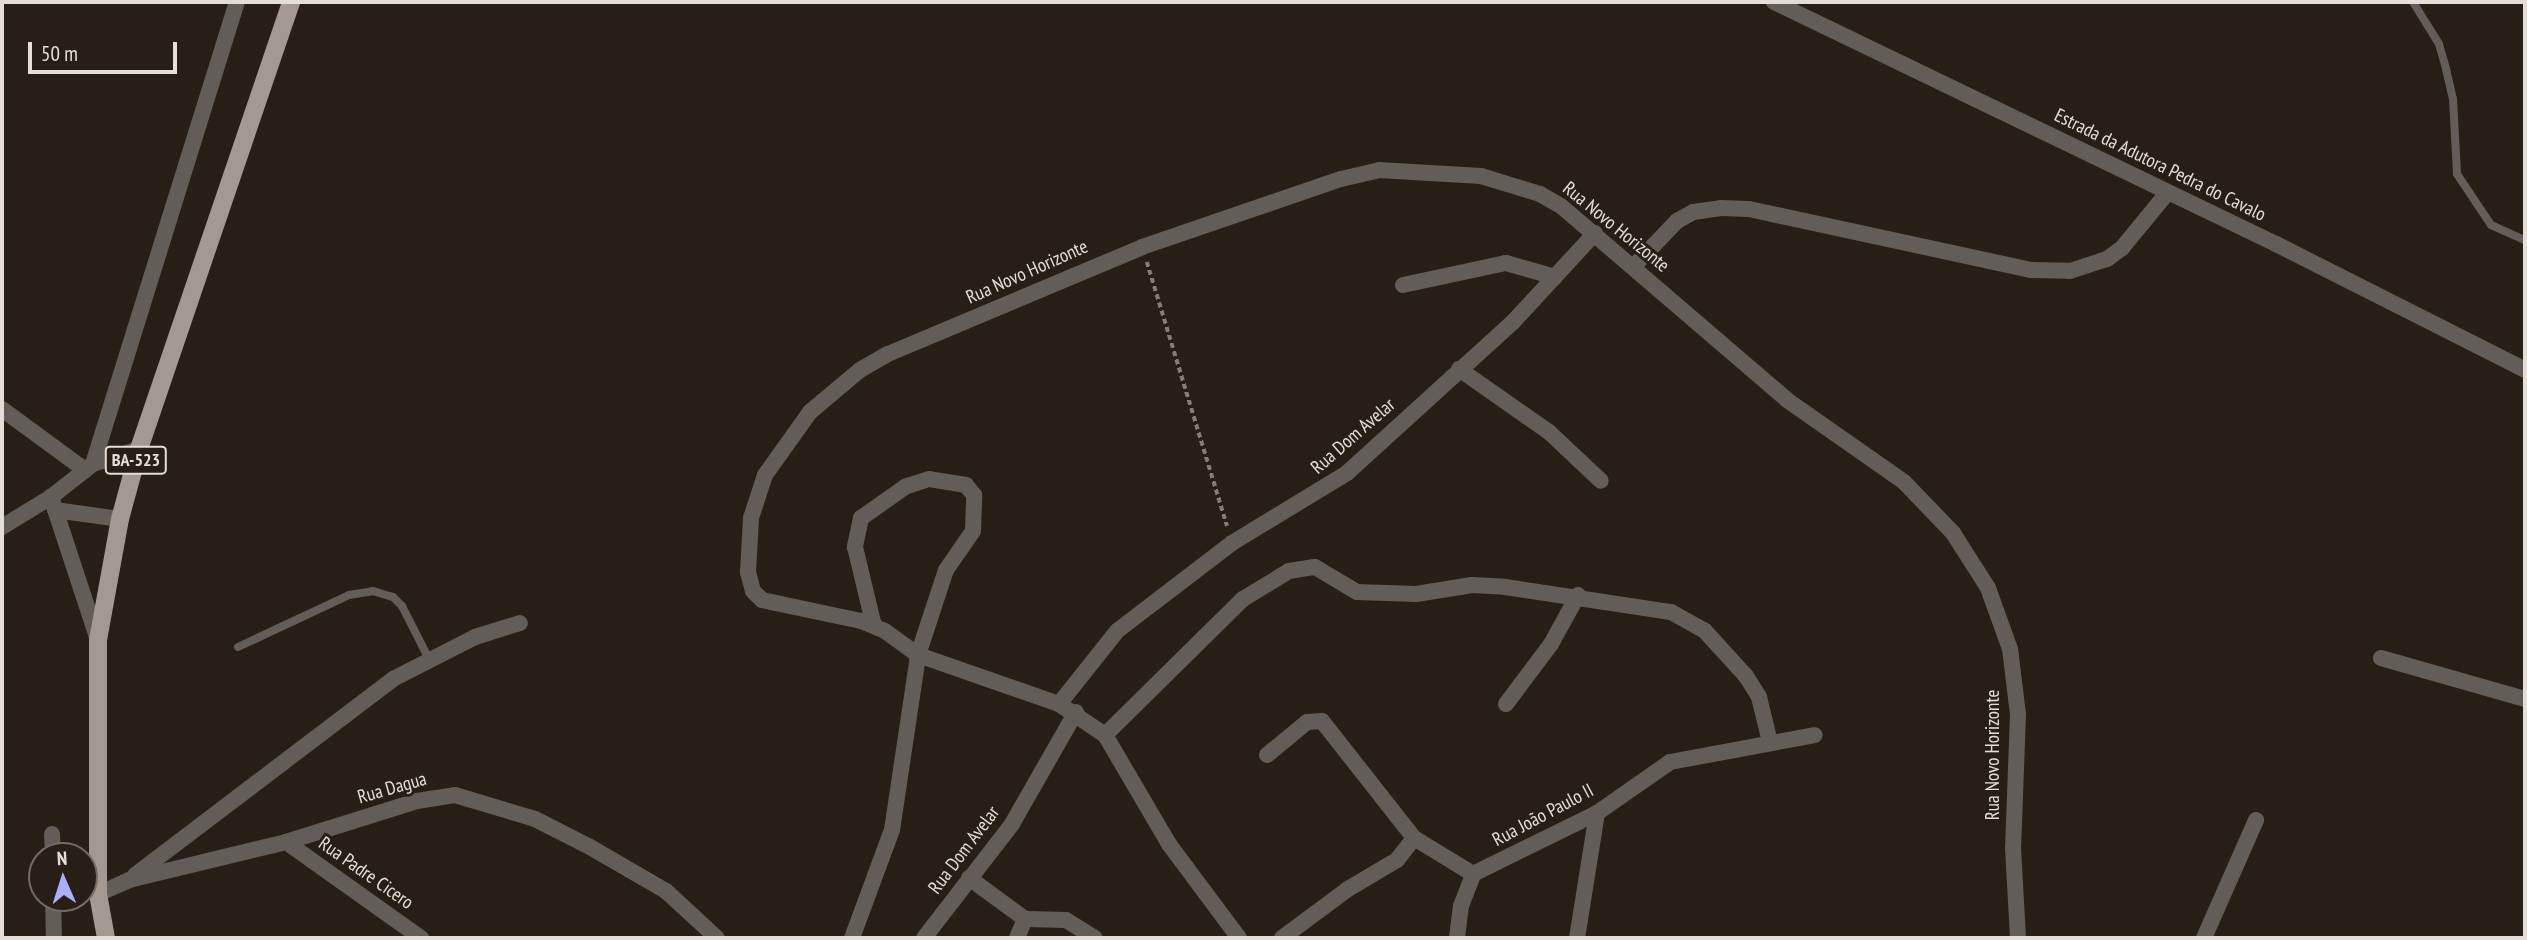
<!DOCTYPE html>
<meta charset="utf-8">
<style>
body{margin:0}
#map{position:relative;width:2527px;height:940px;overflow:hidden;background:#271f15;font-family:"PT Sans Narrow",sans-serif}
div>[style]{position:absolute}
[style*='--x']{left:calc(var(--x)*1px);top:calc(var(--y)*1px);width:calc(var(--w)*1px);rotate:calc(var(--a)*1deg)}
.path>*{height:3.5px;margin-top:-1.75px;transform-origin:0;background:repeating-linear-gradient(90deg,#847d75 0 5px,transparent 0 8.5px)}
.service>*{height:8px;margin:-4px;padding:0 4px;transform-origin:4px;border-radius:4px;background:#625d59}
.minor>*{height:16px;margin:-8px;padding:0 8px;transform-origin:8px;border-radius:8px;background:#625d59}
.primary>*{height:18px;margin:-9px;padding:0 9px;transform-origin:9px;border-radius:9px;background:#a49990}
span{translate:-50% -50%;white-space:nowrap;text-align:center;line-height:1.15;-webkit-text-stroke:6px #271f15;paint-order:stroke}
.shield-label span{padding:2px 5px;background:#271f15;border:2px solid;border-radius:5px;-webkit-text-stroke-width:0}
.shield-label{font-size:18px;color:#e3ded7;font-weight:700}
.street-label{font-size:19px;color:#e3ded7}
.frame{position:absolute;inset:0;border:4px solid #e3ded7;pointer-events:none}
.north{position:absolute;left:28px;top:842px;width:70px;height:70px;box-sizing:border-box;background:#271f15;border:2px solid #726b63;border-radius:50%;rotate:357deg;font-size:19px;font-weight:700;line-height:28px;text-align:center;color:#e3ded7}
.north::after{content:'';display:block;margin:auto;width:24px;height:32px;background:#abaffb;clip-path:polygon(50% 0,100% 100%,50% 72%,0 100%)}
.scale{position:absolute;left:28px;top:42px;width:149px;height:32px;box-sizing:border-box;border:4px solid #e3ded7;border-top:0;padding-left:9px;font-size:21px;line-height:24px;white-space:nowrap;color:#e3ded7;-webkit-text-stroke:5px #271f15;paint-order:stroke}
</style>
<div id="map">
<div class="path">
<div style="--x:1147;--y:262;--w:276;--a:73.1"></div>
</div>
<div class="service">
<div style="--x:2413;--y:2;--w:49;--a:58.2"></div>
<div style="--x:2439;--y:44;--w:26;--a:74"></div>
<div style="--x:2446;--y:69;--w:31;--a:77"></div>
<div style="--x:2453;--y:99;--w:75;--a:86.9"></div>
<div style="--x:2457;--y:174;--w:61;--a:56.3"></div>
<div style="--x:2491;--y:225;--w:37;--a:24"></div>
<div style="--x:238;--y:647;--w:123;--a:-25.1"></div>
<div style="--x:349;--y:595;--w:24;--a:-9"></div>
<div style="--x:373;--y:591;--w:21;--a:17"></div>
<div style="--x:393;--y:597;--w:13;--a:45"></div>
<div style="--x:402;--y:606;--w:59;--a:63"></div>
</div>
<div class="minor">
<div style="--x:1774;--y:2;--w:557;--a:25.74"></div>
<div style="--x:2276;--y:244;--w:279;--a:26.8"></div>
<div style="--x:1633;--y:267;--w:64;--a:-46.3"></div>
<div style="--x:1677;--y:221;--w:18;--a:-29"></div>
<div style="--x:1693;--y:212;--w:28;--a:-8"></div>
<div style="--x:1721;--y:208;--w:28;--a:2"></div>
<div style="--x:1749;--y:209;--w:289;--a:12.2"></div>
<div style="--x:2031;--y:270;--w:39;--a:1"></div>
<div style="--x:2070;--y:271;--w:39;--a:-18"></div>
<div style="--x:2107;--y:259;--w:19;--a:-36"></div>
<div style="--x:2122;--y:248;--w:72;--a:-50.6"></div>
<div style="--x:1403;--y:285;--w:105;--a:-12.1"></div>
<div style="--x:1506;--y:263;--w:51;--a:15.9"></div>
<div style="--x:1459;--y:369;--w:110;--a:35"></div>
<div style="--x:1549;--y:432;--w:71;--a:43.3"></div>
<div style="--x:2;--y:409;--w:103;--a:36.3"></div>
<div style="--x:93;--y:464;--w:484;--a:-72.7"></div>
<div style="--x:55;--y:510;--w:66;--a:7.9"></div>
<div style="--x:2;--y:527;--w:57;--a:-31.5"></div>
<div style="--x:98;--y:640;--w:151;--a:-108.2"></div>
<div style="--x:51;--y:497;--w:53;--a:-38.2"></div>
<div style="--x:93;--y:464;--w:48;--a:-18.1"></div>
<div style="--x:2381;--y:658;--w:150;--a:15.9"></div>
<div style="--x:1059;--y:704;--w:93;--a:-51.5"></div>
<div style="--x:1117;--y:631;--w:145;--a:-37.4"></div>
<div style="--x:1232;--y:543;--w:135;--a:-31.3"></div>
<div style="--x:1347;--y:473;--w:224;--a:-42.3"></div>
<div style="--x:1513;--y:322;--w:121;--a:-47.3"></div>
<div style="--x:1506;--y:704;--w:75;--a:-53.1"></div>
<div style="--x:1551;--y:644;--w:56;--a:-61.1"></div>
<div style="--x:1105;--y:735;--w:194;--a:-44.6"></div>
<div style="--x:1243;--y:599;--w:54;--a:-31.3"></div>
<div style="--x:1289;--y:571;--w:26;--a:-9"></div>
<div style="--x:1315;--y:567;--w:49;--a:30.8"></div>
<div style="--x:1357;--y:592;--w:59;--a:1.9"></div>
<div style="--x:1416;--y:594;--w:57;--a:-9.1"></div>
<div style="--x:1472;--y:585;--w:33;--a:3"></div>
<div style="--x:1505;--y:587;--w:168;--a:8.6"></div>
<div style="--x:1671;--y:612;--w:38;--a:29"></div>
<div style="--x:1704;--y:630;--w:62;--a:47.6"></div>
<div style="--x:1746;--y:676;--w:25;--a:58"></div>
<div style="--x:1759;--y:697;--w:46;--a:76.3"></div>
<div style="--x:1267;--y:755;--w:52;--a:-39.5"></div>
<div style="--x:1307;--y:722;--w:15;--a:-4"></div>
<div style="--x:1322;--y:721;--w:149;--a:51.8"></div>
<div style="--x:1414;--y:838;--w:69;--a:31.4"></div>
<div style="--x:1473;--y:874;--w:138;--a:-26.2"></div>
<div style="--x:1597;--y:813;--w:89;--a:-34.9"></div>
<div style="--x:1670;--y:762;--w:147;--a:-10.5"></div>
<div style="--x:52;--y:834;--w:22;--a:87"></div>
<div style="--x:286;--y:842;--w:166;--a:35.4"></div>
<div style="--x:135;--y:875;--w:324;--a:-37.2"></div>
<div style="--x:393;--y:679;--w:92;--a:-27.1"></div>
<div style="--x:475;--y:637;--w:47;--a:-17.3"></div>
<div style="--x:969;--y:878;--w:69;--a:36.2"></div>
<div style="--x:1025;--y:919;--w:41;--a:1.4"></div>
<div style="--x:1066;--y:920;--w:34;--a:32"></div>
<div style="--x:98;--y:894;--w:34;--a:-24"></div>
<div style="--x:129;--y:880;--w:162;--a:-13.6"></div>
<div style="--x:286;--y:842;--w:137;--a:-17.4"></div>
<div style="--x:417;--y:801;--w:38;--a:-9"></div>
<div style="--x:455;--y:795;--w:84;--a:16.7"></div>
<div style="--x:535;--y:819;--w:62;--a:27"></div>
<div style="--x:590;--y:847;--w:88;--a:30.1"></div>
<div style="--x:666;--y:891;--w:69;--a:42.7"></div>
<div style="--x:53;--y:898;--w:40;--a:88.6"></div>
<div style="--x:852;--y:938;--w:115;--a:-69.7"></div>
<div style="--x:892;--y:830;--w:177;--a:-81.5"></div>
<div style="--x:918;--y:655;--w:89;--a:-71.8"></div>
<div style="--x:946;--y:570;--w:47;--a:-55.3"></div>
<div style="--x:973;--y:531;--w:36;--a:-88"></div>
<div style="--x:974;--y:495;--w:13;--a:-129"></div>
<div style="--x:966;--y:485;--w:37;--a:-171"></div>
<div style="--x:929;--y:479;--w:25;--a:162"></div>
<div style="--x:905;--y:487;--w:54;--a:144.8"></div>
<div style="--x:861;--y:518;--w:30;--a:102"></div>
<div style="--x:855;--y:547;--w:81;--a:76.5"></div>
<div style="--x:924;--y:938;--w:144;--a:-52.3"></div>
<div style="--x:1012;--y:824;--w:129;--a:-60.3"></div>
<div style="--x:1017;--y:938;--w:21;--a:-67"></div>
<div style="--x:1239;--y:938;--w:117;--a:-126.7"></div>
<div style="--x:1169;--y:844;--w:126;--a:-120.4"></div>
<div style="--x:1105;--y:735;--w:55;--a:-146"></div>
<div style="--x:1059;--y:704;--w:149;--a:-160.8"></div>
<div style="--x:918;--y:655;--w:41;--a:-144"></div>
<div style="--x:885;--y:631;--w:26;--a:-157"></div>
<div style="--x:861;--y:621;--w:101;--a:-168"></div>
<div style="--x:762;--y:600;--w:13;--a:-135"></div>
<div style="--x:753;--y:591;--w:20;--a:-105"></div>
<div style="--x:748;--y:572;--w:54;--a:-86.8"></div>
<div style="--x:751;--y:518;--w:45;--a:-72"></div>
<div style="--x:765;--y:475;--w:77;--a:-54.5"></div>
<div style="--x:810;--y:412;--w:65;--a:-40"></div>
<div style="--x:860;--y:370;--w:32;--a:-30"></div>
<div style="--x:888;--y:354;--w:276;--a:-22.8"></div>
<div style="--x:1142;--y:247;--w:210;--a:-18.9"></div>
<div style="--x:1341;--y:179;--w:39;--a:-13"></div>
<div style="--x:1379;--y:170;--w:102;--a:3.4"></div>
<div style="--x:1481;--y:176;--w:62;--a:17"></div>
<div style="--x:1540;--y:194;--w:24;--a:30"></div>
<div style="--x:1561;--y:206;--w:298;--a:40.6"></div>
<div style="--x:1787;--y:400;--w:143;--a:35"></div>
<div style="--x:1904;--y:482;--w:71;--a:46.1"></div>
<div style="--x:1953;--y:533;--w:65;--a:57.5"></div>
<div style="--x:1988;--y:588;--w:65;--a:70.2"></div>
<div style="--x:2010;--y:649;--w:65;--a:83"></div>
<div style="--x:2018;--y:714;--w:134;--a:92.1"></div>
<div style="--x:2013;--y:848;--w:90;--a:86.8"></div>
<div style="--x:1282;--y:938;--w:82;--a:-36.6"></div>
<div style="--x:1348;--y:889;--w:57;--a:-30.6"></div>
<div style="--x:1397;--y:860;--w:28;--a:-52"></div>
<div style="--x:1457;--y:938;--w:32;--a:-83"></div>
<div style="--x:1461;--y:906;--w:34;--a:-69"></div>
<div style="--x:1577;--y:938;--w:127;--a:-80.9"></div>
<div style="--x:2204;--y:938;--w:129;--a:-66.2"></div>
</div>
<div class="primary">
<div style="--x:106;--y:938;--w:45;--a:-100.3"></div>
<div style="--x:98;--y:894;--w:254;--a:-90"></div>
<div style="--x:98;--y:640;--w:123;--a:-79.7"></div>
<div style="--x:120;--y:519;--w:73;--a:-74.8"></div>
<div style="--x:139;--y:449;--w:472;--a:-71.2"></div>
</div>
<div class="shield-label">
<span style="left:136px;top:460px">BA-523</span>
</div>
<div class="street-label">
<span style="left:2160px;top:165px;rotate:26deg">Estrada da Adutora Pedra do Cavalo</span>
<span style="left:1616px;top:227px;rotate:39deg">Rua Novo Horizonte</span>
<span style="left:1027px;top:272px;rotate:-24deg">Rua Novo Horizonte</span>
<span style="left:1353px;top:436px;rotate:-41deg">Rua Dom Avelar</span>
<span style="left:1993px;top:755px;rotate:-90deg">Rua Novo Horizonte</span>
<span style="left:392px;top:788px;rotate:-16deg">Rua Dagua</span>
<span style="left:1543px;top:815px;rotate:-28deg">Rua João Paulo II</span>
<span style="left:964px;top:850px;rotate:-53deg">Rua Dom Avelar</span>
<span style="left:366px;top:873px;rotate:35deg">Rua Padre Cicero</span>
</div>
<div class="frame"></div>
<div class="north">N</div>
<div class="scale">50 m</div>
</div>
